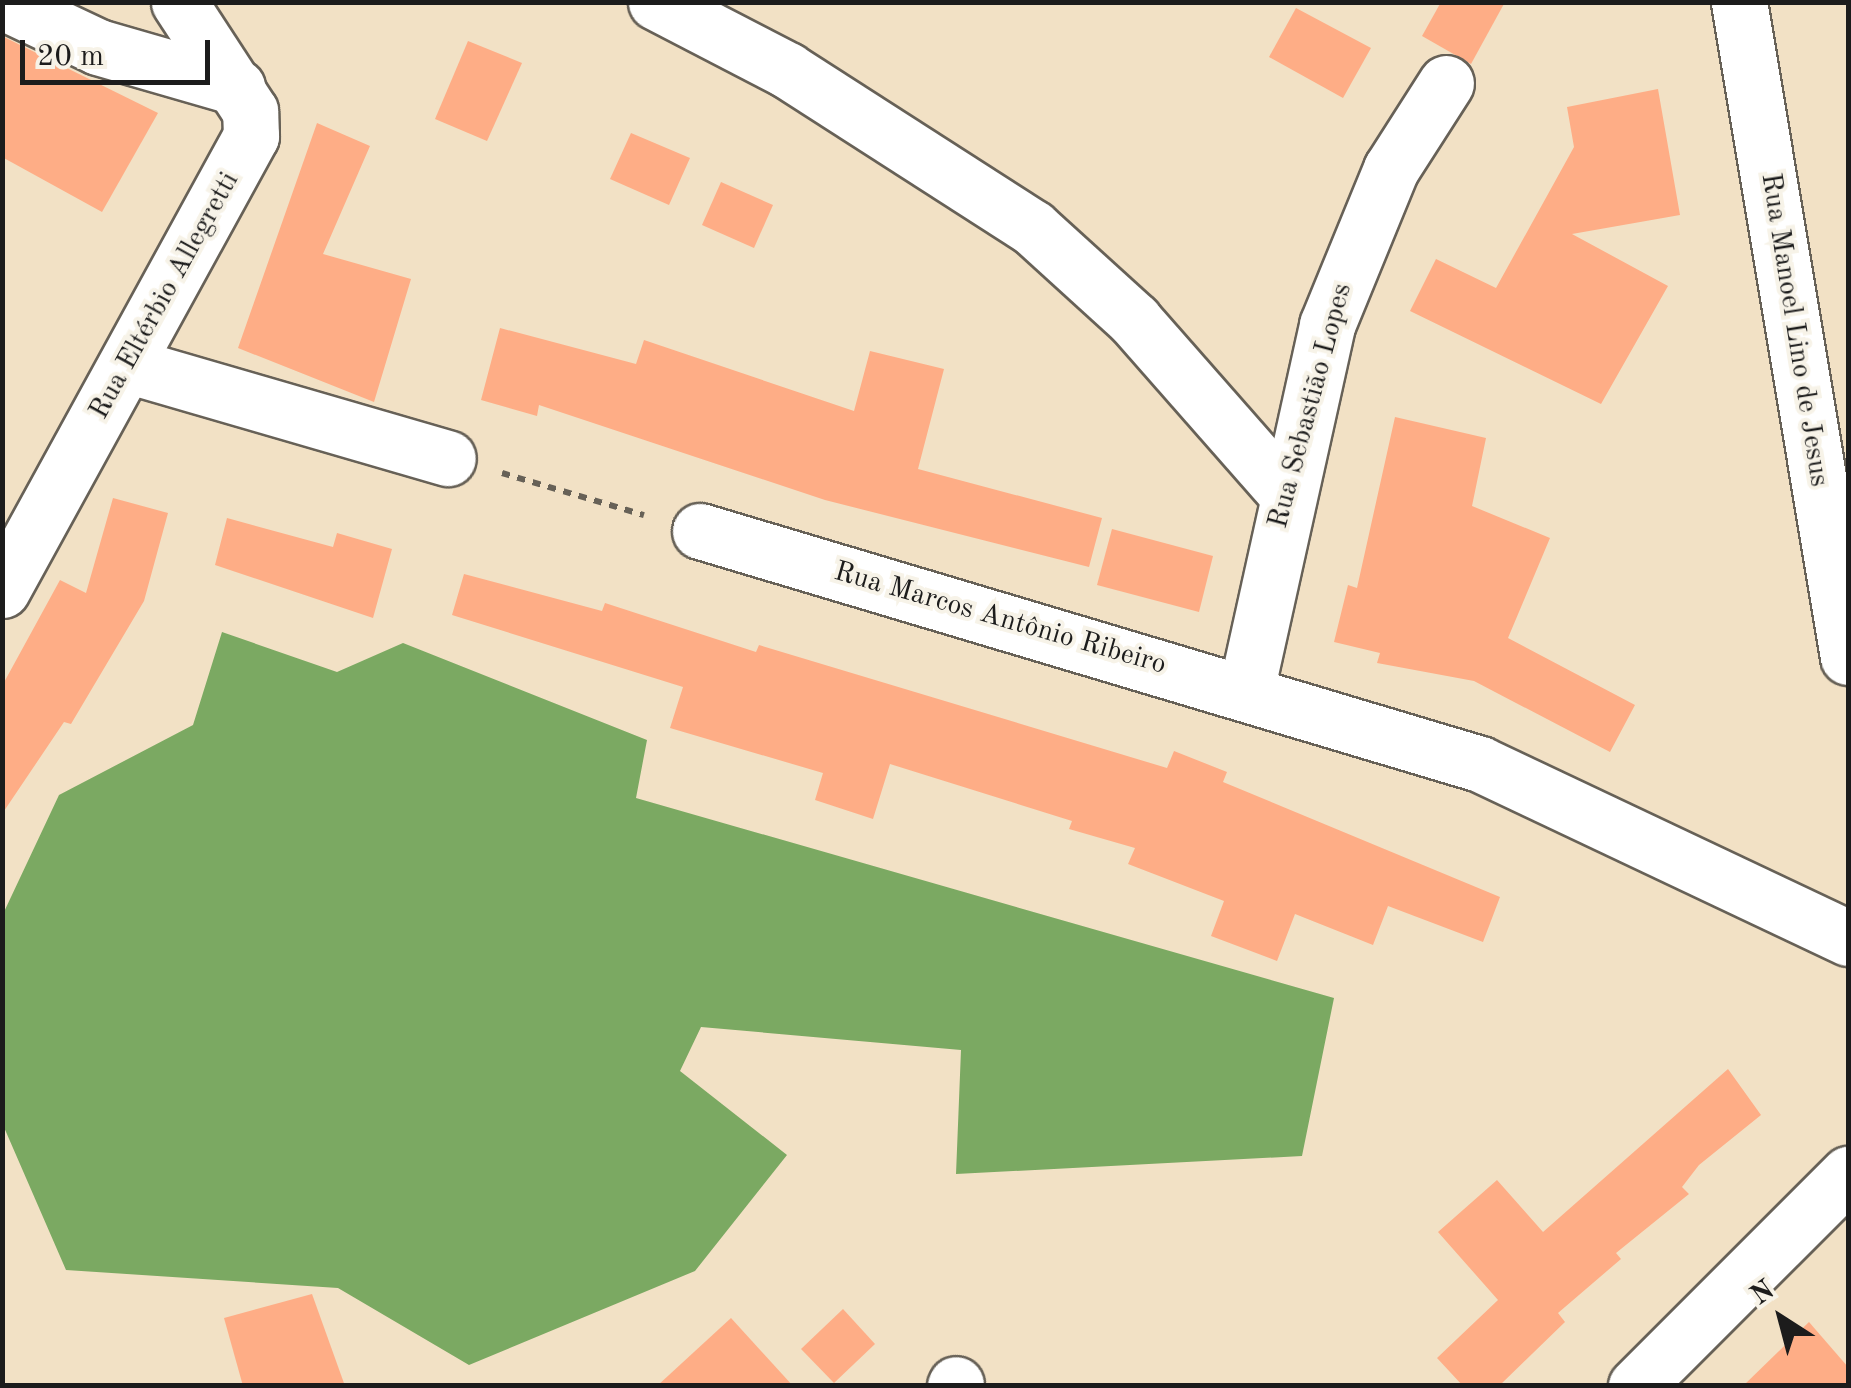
<!DOCTYPE html>
<meta charset="utf-8">
<style>
body{margin:0}
#map{position:relative;width:1851px;height:1388px;overflow:hidden;background:#f2e1c5;font-family:"Old Standard TT",serif}
div>[style]{position:absolute}
[style*='--x']{left:calc(var(--x)*1px);top:calc(var(--y)*1px);width:calc(var(--w)*1px);rotate:calc(var(--a)*1deg)}
.forest>*{inset:0;background:#7ba962}
.building>*{inset:0;background:#fead86}
.path>*{height:6px;margin-top:-3px;transform-origin:0;background:repeating-linear-gradient(90deg,#676157 0 8px,transparent 0 16px)}
.roads{filter:drop-shadow(2px 0 #676157) drop-shadow(-2px 0 #676157) drop-shadow(0 2px #676157) drop-shadow(0 -2px #676157)}
.street>*{height:55px;margin:-27.5px;padding:0 27.5px;transform-origin:27.5px;border-radius:27.5px;background:#fff}
span{translate:-50% -50%;white-space:nowrap;text-align:center;line-height:1.15;-webkit-text-stroke:8px #f7f3e8;paint-order:stroke}
.street-label{font-size:28px;color:#1c1c1c}
.frame{position:absolute;inset:0;border:5px solid #1c1c1c;pointer-events:none}
.north{position:absolute;left:1731px;top:1268px;width:100px;height:100px;-webkit-text-stroke:8px #f7f3e8;paint-order:stroke;rotate:324deg;font-size:28px;font-weight:700;line-height:40px;text-align:center;color:#1c1c1c}
.north::after{content:'';display:block;margin:auto;width:35px;height:45px;background:#1c1c1c;clip-path:polygon(50% 0,100% 100%,50% 72%,0 100%)}
.scale{position:absolute;left:20px;top:40px;width:190px;height:45px;box-sizing:border-box;border:5px solid #1c1c1c;border-top:0;padding-left:12px;font-size:30px;line-height:35px;white-space:nowrap;color:#1c1c1c;-webkit-text-stroke:8px #f7f3e8;paint-order:stroke}
</style>
<div id="map">
<div class="forest">
<div style="clip-path:polygon(222px 632px,337px 672px,403px 643px,647px 740px,636px 798px,1334px 998px,1302px 1156px,956px 1174px,961px 1050px,701px 1027px,680px 1071px,787px 1155px,695px 1271px,469px 1365px,338px 1288px,66px 1270px,3px 1125px,3px 914px,59px 795px,193px 725px)"></div>
</div>
<div class="building">
<div style="clip-path:polygon(1441px 2px,1505px 2px,1471px 64px,1422px 36px)"></div>
<div style="clip-path:polygon(1296px 8px,1371px 48px,1343px 98px,1269px 57px)"></div>
<div style="clip-path:polygon(2px 36px,158px 113px,102px 212px,2px 157px)"></div>
<div style="clip-path:polygon(468px 41px,522px 63px,487px 141px,435px 119px)"></div>
<div style="clip-path:polygon(1658px 89px,1680px 215px,1572px 234px,1668px 286px,1601px 404px,1410px 311px,1436px 259px,1496px 288px,1574px 147px,1567px 107px)"></div>
<div style="clip-path:polygon(317px 123px,370px 146px,323px 254px,411px 279px,374px 402px,238px 348px)"></div>
<div style="clip-path:polygon(631px 133px,690px 158px,669px 205px,610px 179px)"></div>
<div style="clip-path:polygon(721px 182px,773px 205px,754px 248px,702px 225px)"></div>
<div style="clip-path:polygon(500px 328px,636px 364px,644px 340px,854px 411px,870px 351px,944px 369px,918px 469px,1102px 518px,1089px 567px,825px 500px,539px 405px,537px 416px,481px 400px)"></div>
<div style="clip-path:polygon(1395px 417px,1486px 438px,1472px 506px,1550px 538px,1508px 638px,1635px 705px,1610px 752px,1474px 681px,1377px 663px,1380px 653px,1334px 642px,1348px 585px,1357px 588px)"></div>
<div style="clip-path:polygon(113px 498px,168px 513px,144px 601px,71px 724px,64px 722px,2px 814px,2px 686px,60px 580px,86px 593px)"></div>
<div style="clip-path:polygon(227px 518px,333px 547px,337px 533px,392px 549px,373px 618px,215px 565px)"></div>
<div style="clip-path:polygon(1112px 529px,1213px 556px,1199px 612px,1097px 585px)"></div>
<div style="clip-path:polygon(464px 574px,602px 611px,605px 603px,756px 652px,759px 645px,1167px 768px,1174px 751px,1227px 772px,1223px 782px,1500px 897px,1483px 942px,1388px 906px,1373px 945px,1295px 914px,1277px 961px,1211px 936px,1224px 901px,1128px 864px,1135px 848px,1069px 829px,1072px 821px,890px 764px,873px 819px,815px 800px,823px 773px,670px 728px,683px 687px,452px 615px)"></div>
<div style="clip-path:polygon(1728px 1069px,1761px 1115px,1699px 1165px,1682px 1187px,1689px 1194px,1616px 1253px,1621px 1259px,1558px 1313px,1565px 1322px,1499px 1386px,1463px 1386px,1437px 1358px,1498px 1300px,1438px 1232px,1497px 1180px,1543px 1232px)"></div>
<div style="clip-path:polygon(312px 1294px,345px 1386px,243px 1386px,224px 1318px)"></div>
<div style="clip-path:polygon(843px 1309px,875px 1344px,834px 1383px,801px 1349px)"></div>
<div style="clip-path:polygon(731px 1318px,793px 1386px,657px 1386px)"></div>
<div style="clip-path:polygon(1809px 1322px,1848px 1367px,1848px 1386px,1743px 1386px)"></div>
</div>
<div class="path">
<div style="--x:502;--y:473;--w:148;--a:16.5"></div>
</div>
<div class="roads">
<div class="street">
<div style="--x:3;--y:2;--w:105;--a:25.3"></div>
<div style="--x:98;--y:47;--w:145;--a:16.1"></div>
<div style="--x:656;--y:2;--w:148;--a:27.4"></div>
<div style="--x:787;--y:70;--w:292;--a:32.7"></div>
<div style="--x:1033;--y:228;--w:137;--a:42.3"></div>
<div style="--x:1134;--y:320;--w:230;--a:48.7"></div>
<div style="--x:1739;--y:2;--w:664;--a:80.55"></div>
<div style="--x:127;--y:365;--w:334;--a:16.2"></div>
<div style="--x:700;--y:531;--w:814;--a:16.63"></div>
<div style="--x:1480;--y:764;--w:407;--a:25.3"></div>
<div style="--x:2;--y:590;--w:518;--a:-61.26"></div>
<div style="--x:251;--y:136;--w:25;--a:-92"></div>
<div style="--x:250;--y:111;--w:130;--a:-123.1"></div>
<div style="--x:1246;--y:691;--w:375;--a:-77.5"></div>
<div style="--x:1327;--y:325;--w:169;--a:-67.7"></div>
<div style="--x:1391;--y:169;--w:102;--a:-57.4"></div>
<div style="--x:955;--y:1386;--w:2;--a:-63"></div>
<div style="--x:1636;--y:1386;--w:300;--a:-45"></div>
</div>
</div>
<div class="street-label">
<span style="left:165px;top:296px;rotate:-61deg">Rua Eltérbio Allegretti</span>
<span style="left:1794px;top:330px;rotate:81deg">Rua Manoel Lino de Jesus</span>
<span style="left:1311px;top:406px;rotate:-75deg">Rua Sebastião Lopes</span>
<span style="left:1000px;top:619px;rotate:16deg">Rua Marcos Antônio Ribeiro</span>
</div>
<div class="frame"></div>
<div class="north">N</div>
<div class="scale">20 m</div>
</div>
